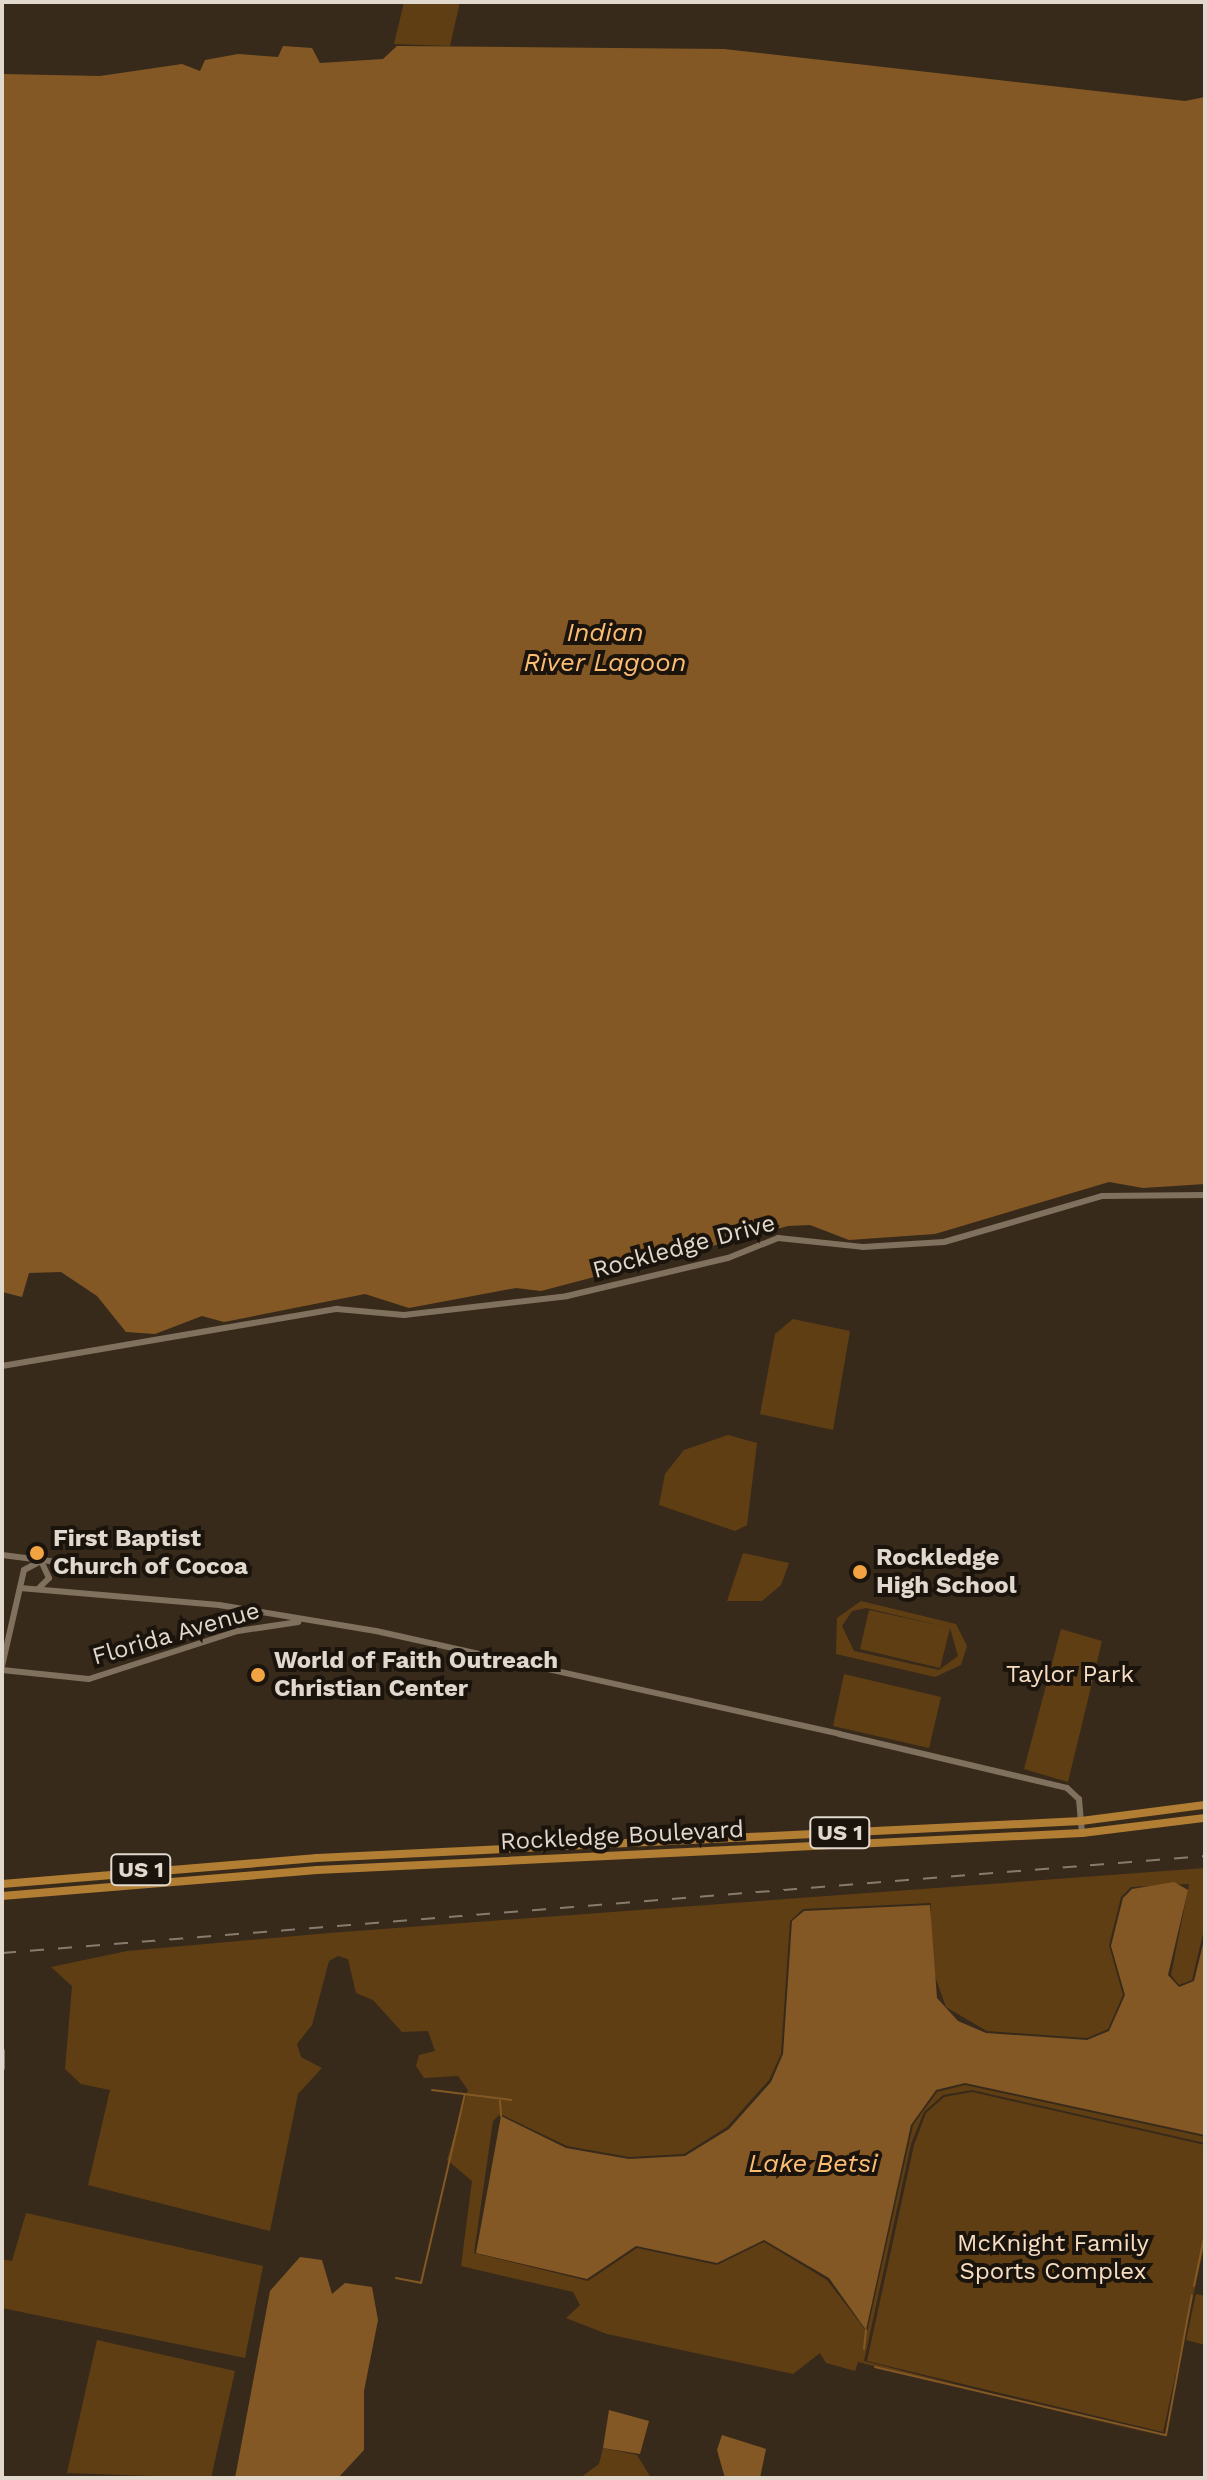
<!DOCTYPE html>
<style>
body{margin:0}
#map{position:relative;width:1207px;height:2480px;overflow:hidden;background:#382a1a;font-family:"Work Sans",sans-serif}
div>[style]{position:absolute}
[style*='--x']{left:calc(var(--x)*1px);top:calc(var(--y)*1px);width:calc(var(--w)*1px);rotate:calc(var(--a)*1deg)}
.green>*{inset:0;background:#603e14}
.water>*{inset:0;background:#835825}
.stream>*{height:2px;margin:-1px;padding:0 1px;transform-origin:1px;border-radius:1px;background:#835825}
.minor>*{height:6px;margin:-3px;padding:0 3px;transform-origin:3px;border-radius:3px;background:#80705e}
.major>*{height:8px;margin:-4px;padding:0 4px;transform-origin:4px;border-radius:4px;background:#b27e33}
.rail>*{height:2px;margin-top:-1px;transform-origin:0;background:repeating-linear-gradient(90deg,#877b6e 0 14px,transparent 0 28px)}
.dots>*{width:22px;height:22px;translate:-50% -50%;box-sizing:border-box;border:4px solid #1a140d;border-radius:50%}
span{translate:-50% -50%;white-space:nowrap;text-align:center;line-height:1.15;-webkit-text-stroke:8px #1a140d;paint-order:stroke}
.shield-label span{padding:2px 6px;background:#1a140d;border:2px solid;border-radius:6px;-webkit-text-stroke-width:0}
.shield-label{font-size:22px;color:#e1d8ce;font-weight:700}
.street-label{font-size:24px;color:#e1d8ce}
.poi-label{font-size:24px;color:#e1d8ce;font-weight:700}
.left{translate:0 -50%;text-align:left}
.park-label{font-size:24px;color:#f7ddc1}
.water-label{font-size:26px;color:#fcbc72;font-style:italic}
.frame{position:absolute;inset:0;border:4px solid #e1d8ce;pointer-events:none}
</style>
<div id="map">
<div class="green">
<div style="clip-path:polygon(404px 2px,460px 2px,450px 46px,394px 44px)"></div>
<div style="clip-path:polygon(793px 1319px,850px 1331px,833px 1430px,760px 1414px,775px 1334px)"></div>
<div style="clip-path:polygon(728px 1435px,757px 1443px,747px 1525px,735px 1531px,659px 1505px,665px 1474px,684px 1450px)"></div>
<div style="clip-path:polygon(743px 1553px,789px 1563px,781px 1585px,762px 1601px,727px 1601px)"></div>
<div style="clip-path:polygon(evenodd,861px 1601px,956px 1624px,967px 1646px,961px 1665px,935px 1677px,836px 1654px,837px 1618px,861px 1601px,866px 1608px,947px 1627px,869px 1610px,860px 1649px,940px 1668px,950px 1628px,958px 1656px,939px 1670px,854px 1651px,842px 1626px,852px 1611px,866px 1608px)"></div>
<div style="clip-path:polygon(1061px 1629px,1102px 1641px,1068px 1782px,1024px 1769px)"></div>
<div style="clip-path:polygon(844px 1674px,941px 1697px,929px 1748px,833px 1726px)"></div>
<div style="clip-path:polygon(1205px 1868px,1205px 1925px,1192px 1980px,1179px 1985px,1171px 1975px,1189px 1884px,1131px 1887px,1121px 1897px,1109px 1945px,1123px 1995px,1108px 2029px,1087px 2038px,987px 2031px,946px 2007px,931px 1965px,931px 1903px,803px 1909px,790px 1921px,781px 2054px,769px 2080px,727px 2127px,684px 2154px,629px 2157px,567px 2146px,500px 2114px,493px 2121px,474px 2253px,588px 2281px,637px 2248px,717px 2265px,764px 2242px,827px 2280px,867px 2332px,913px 2125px,937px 2092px,965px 2085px,1205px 2137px,1205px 2143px,972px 2090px,943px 2095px,924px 2112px,911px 2144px,864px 2361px,1163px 2437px,858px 2362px,855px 2371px,826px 2363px,820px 2353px,793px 2374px,607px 2334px,566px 2318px,580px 2305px,573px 2292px,461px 2266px,472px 2181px,447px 2160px,468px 2090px,458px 2076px,424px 2078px,416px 2066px,419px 2055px,435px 2051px,428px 2031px,402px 2032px,373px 2000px,356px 1993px,348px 1959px,338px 1956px,329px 1961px,312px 2025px,297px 2044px,301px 2057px,322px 2068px,298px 2094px,270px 2231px,88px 2185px,110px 2090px,81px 2084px,65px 2069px,72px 1986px,51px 1967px,127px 1951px,329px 1933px)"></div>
<div style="clip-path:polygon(972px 2092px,1205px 2145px,1205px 2242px,1163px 2432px,867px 2361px,914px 2145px,926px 2113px,944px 2097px)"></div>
<div style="clip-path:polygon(26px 2213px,263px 2266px,245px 2358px,2px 2308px,2px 2259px,12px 2261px)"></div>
<div style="clip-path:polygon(1196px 2294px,1205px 2296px,1205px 2345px,1186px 2340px)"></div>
<div style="clip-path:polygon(97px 2340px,235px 2371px,211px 2478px,67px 2473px)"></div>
<div style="clip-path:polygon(603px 2448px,637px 2455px,651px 2478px,580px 2478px,599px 2464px)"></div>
</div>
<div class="water">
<div style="clip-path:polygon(283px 46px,312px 48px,320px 63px,383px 59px,397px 46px,724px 49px,1185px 101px,1205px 97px,1205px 1184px,1143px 1188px,1109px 1182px,935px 1234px,849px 1240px,810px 1225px,788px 1226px,541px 1291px,516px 1288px,409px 1308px,365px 1294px,224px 1322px,202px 1316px,155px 1334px,126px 1332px,97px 1296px,61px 1272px,29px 1273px,22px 1297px,2px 1292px,2px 74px,100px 76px,182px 64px,200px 71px,205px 60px,238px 54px,278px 57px)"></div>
<div style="clip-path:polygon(1174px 1882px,1188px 1890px,1168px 1975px,1179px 1987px,1194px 1981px,1205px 1936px,1205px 2135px,965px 2083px,936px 2090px,911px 2125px,866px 2330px,829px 2278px,764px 2240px,717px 2263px,636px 2246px,587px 2279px,476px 2253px,501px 2116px,566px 2148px,629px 2159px,685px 2156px,729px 2129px,771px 2082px,783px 2054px,792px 1921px,804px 1911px,930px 1905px,937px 1998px,958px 2021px,986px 2033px,1087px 2040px,1109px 2031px,1125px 1995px,1111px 1946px,1123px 1898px,1132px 1889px)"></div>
<div style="clip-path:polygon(300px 2257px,322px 2260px,332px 2294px,345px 2283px,372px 2287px,378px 2320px,364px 2391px,364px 2450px,338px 2478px,235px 2478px,270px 2291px)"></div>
<div style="clip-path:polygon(609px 2410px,649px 2421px,640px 2454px,603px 2448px)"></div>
<div style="clip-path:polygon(722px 2435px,766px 2449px,760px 2478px,725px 2478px,717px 2450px)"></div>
</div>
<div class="stream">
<div style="--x:432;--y:2090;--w:80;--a:7.2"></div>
<div style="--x:500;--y:2101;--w:15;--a:86"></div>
<div style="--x:396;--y:2278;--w:25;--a:11"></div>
<div style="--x:421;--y:2283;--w:194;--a:-76.9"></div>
<div style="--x:1194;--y:2286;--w:54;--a:-78.3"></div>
<div style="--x:864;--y:2349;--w:19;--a:-84"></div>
<div style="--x:875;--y:2367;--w:299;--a:13.2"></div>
<div style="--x:1166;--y:2435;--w:142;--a:-79.5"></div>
</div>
<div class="minor">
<div style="--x:2;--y:1366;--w:340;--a:-9.7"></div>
<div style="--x:337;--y:1309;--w:67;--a:5.1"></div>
<div style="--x:404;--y:1315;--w:164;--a:-6.6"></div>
<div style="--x:567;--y:1296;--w:165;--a:-13.3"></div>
<div style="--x:728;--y:1258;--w:54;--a:-21.8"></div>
<div style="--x:778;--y:1238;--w:85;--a:6"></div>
<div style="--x:863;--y:1247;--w:81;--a:-3.5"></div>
<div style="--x:944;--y:1242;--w:165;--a:-16.2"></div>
<div style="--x:1102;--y:1196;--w:103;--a:-0.6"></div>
<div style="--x:2;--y:1555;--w:56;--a:7.1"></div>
<div style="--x:20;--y:1588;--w:200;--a:4.9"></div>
<div style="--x:219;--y:1605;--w:159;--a:9.4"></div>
<div style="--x:376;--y:1631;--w:474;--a:12.5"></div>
<div style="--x:839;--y:1734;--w:234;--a:13.3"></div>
<div style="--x:1067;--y:1788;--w:16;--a:43"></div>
<div style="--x:1079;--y:1799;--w:34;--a:85"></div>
<div style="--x:39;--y:1588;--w:14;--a:-45"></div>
<div style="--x:49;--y:1578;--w:17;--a:-115"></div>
<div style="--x:2;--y:1666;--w:98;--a:-77.1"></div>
<div style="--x:24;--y:1570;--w:17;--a:-28"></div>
<div style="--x:2;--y:1670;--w:87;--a:5.9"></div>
<div style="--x:89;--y:1679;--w:157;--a:-17.9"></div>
<div style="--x:238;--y:1631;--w:61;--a:-8.5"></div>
<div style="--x:2;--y:2051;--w:17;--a:90"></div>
</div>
<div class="major">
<div style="--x:2;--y:1884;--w:316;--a:-4.7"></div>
<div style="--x:317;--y:1858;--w:765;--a:-2.77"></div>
<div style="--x:1081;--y:1821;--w:125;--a:-7.4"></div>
<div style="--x:2;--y:1896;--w:316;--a:-4.7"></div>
<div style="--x:317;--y:1870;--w:766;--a:-2.77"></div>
<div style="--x:1082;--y:1833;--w:124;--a:-7"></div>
</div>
<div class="rail">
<div style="--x:2;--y:1953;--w:1207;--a:-4.61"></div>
</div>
<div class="dots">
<div style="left:37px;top:1553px;background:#f3a442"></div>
<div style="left:860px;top:1572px;background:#f3a442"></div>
<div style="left:258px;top:1675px;background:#f3a442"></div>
</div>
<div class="shield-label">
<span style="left:840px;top:1833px">US 1</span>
<span style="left:141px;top:1870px">US 1</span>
</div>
<div class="street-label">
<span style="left:684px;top:1247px;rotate:-15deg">Rockledge Drive</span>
<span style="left:176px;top:1634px;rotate:-16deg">Florida Avenue</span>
<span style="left:622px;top:1836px;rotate:-3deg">Rockledge Boulevard</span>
</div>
<div class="poi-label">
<span class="left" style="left:53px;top:1553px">First Baptist<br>Church of Cocoa</span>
<span class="left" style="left:876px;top:1572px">Rockledge<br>High School</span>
<span class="left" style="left:274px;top:1675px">World of Faith Outreach<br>Christian Center</span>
</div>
<div class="park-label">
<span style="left:1070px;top:1675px">Taylor Park</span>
<span style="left:1053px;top:2258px">McKnight Family<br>Sports Complex</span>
</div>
<div class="water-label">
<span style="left:605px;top:648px">Indian<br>River Lagoon</span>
<span style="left:813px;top:2164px">Lake Betsi</span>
</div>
<div class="frame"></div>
</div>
